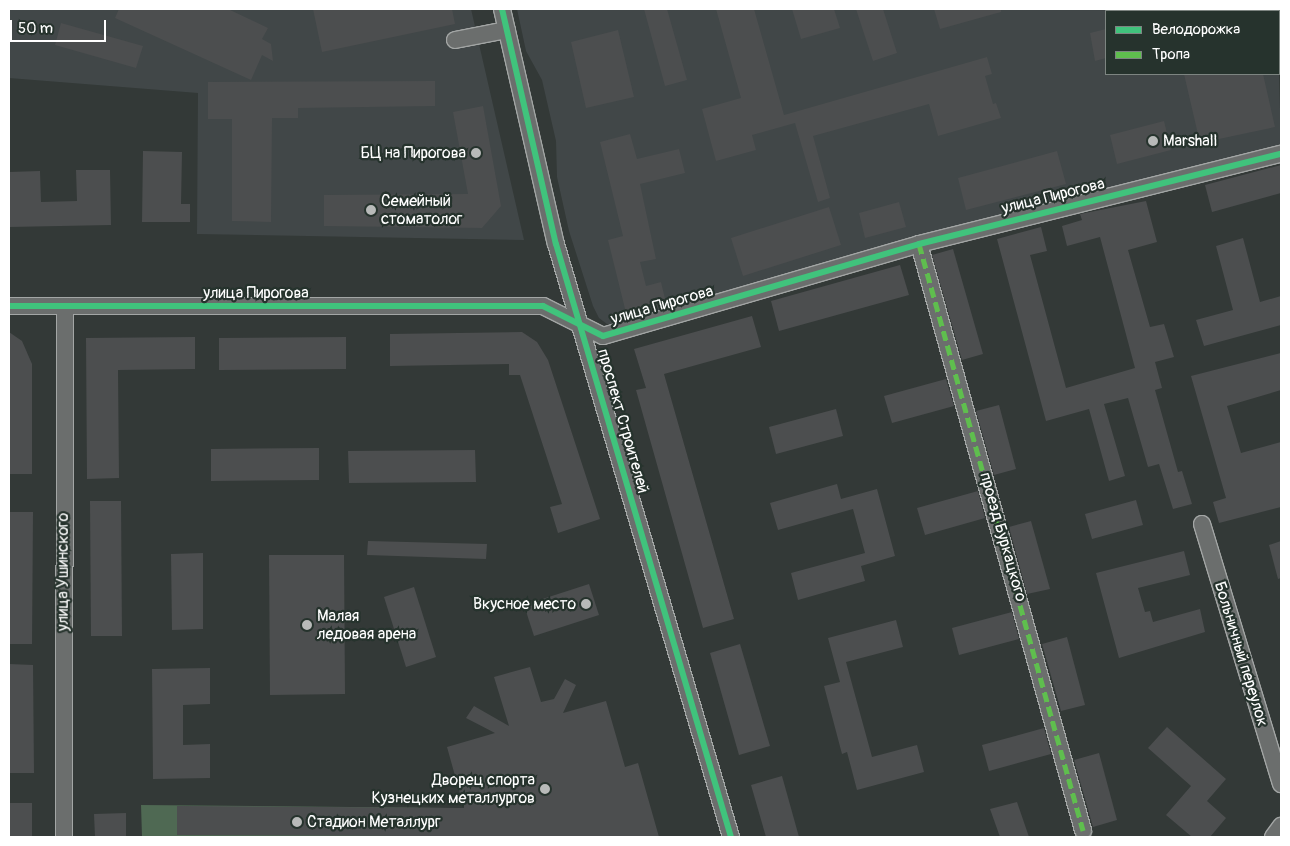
<!DOCTYPE html>
<meta charset="utf-8">
<style>
body{margin:0}
#map{position:relative;width:1290px;height:846px;overflow:hidden;background:#333937;font-family:Pangolin,sans-serif}
div>[style]{position:absolute}
[style*='--x']{left:calc(var(--x)*1px);top:calc(var(--y)*1px);width:calc(var(--w)*1px);rotate:calc(var(--a)*1deg)}
.built>*{inset:0;background:#414748}
.green>*{inset:0;background:#4f6953}
.building>*{inset:0;background:#4c4e4f}
.roads{filter:drop-shadow(1px 0 #a3a6a5) drop-shadow(-1px 0 #a3a6a5) drop-shadow(0 1px #a3a6a5) drop-shadow(0 -1px #a3a6a5)}
.minor>*{height:16px;margin:-8px;padding:0 8px;transform-origin:8px;border-radius:8px;background:#6b6e6d}
.quiet>*{height:5px;margin-top:-2.5px;transform-origin:0;background:repeating-linear-gradient(90deg,#5fbe4e 0 10px,transparent 0 15px)}
.cycleway>*{height:6px;margin:-3px;padding:0 3px;transform-origin:3px;border-radius:3px;background:#40c37c}
.dots>*{width:14px;height:14px;translate:-50% -50%;box-sizing:border-box;border:2px solid #26332d;border-radius:50%}
span{translate:-50% -50%;white-space:nowrap;text-align:center;line-height:1.15;-webkit-text-stroke:4.5px #26332d;paint-order:stroke}
.poi-label{font-size:16px;color:#fff}
.left{translate:0 -50%;text-align:left}
.right{translate:-100% -50%;text-align:right}
.street-label{font-size:16px;color:#fff}
.frame{position:absolute;inset:0;border:10px solid #fff;pointer-events:none}
.legend{position:absolute;left:1105px;top:10px;width:175px;height:65px;box-sizing:border-box;background:#26332d;border:1px solid #7d8581;margin:0;padding:6px 9px;list-style:none;font-size:15px;color:#fff}
.legend li{display:flex;align-items:center;gap:10px;height:25px}
.legend b{width:25px;border:1px solid #7d8581}
.scale{position:absolute;left:10px;top:20px;width:96px;height:22px;box-sizing:border-box;border:2px solid #fff;border-top:0;padding-left:6px;font-size:15px;line-height:18px;white-space:nowrap;color:#fff;-webkit-text-stroke:4px #26332d;paint-order:stroke}
</style>
<div id="map">
<div class="built">
<div style="clip-path:polygon(9px 9px,471px 9px,524px 240px,197px 234px,198px 93px,9px 78px)"></div>
<div style="clip-path:polygon(517px 9px,1263px 9px,1263px 11px,1106px 11px,1106px 74px,1279px 74px,1281px 144px,616px 326px,607px 324px,599px 318px,593px 306px,569px 231px,557px 177px,556px 141px,542px 80px,526px 51px)"></div>
</div>
<div class="green">
<div style="clip-path:polygon(141px 805px,449px 808px,457px 837px,142px 837px)"></div>
</div>
<div class="building">
<div style="clip-path:polygon(119px 9px,228px 9px,268px 28px,262px 39px,271px 44px,273px 61px,262px 55px,251px 80px,115px 18px)"></div>
<div style="clip-path:polygon(313px 9px,452px 9px,455px 24px,322px 52px)"></div>
<div style="clip-path:polygon(644px 9px,667px 9px,687px 80px,665px 86px)"></div>
<div style="clip-path:polygon(716px 9px,754px 9px,784px 115px,987px 57px,992px 74px,985px 76px,993px 104px,996px 103px,1001px 118px,938px 136px,929px 104px,813px 136px,830px 198px,818px 202px,795px 123px,752px 135px,756px 150px,716px 161px,702px 109px,741px 98px)"></div>
<div style="clip-path:polygon(792px 9px,834px 9px,840px 28px,801px 39px)"></div>
<div style="clip-path:polygon(856px 9px,883px 9px,897px 53px,873px 61px)"></div>
<div style="clip-path:polygon(934px 9px,1001px 9px,1001px 12px,940px 29px)"></div>
<div style="clip-path:polygon(61px 23px,143px 46px,136px 68px,55px 45px)"></div>
<div style="clip-path:polygon(1106px 29px,1106px 58px,1095px 61px,1090px 33px)"></div>
<div style="clip-path:polygon(618px 30px,634px 97px,586px 108px,571px 42px)"></div>
<div style="clip-path:polygon(1184px 74px,1263px 74px,1275px 127px,1200px 143px)"></div>
<div style="clip-path:polygon(435px 81px,435px 106px,298px 108px,298px 118px,272px 118px,271px 222px,232px 221px,232px 119px,208px 119px,208px 82px)"></div>
<div style="clip-path:polygon(483px 106px,501px 206px,482px 228px,324px 226px,324px 195px,468px 194px,453px 112px)"></div>
<div style="clip-path:polygon(1164px 121px,1171px 150px,1117px 164px,1110px 135px)"></div>
<div style="clip-path:polygon(630px 134px,637px 159px,679px 149px,685px 173px,640px 184px,656px 259px,640px 262px,646px 286px,661px 282px,667px 307px,627px 317px,608px 240px,623px 236px,600px 142px)"></div>
<div style="clip-path:polygon(143px 151px,182px 152px,181px 204px,190px 204px,190px 222px,142px 222px)"></div>
<div style="clip-path:polygon(1057px 151px,1066px 184px,966px 210px,958px 178px)"></div>
<div style="clip-path:polygon(1281px 165px,1281px 193px,1212px 212px,1205px 185px)"></div>
<div style="clip-path:polygon(76px 170px,110px 170px,111px 225px,9px 227px,9px 172px,40px 171px,41px 202px,77px 201px)"></div>
<div style="clip-path:polygon(1146px 201px,1157px 242px,1128px 250px,1150px 327px,1164px 324px,1174px 357px,1155px 362px,1162px 388px,1155px 390px,1178px 472px,1182px 471px,1192px 504px,1173px 509px,1159px 464px,1148px 467px,1128px 398px,1104px 404px,1125px 476px,1109px 481px,1089px 409px,1046px 421px,997px 239px,1041px 227px,1047px 251px,1030px 255px,1066px 388px,1135px 368px,1100px 237px,1067px 246px,1062px 226px,1082px 220px,1080px 214px)"></div>
<div style="clip-path:polygon(899px 202px,906px 227px,865px 238px,859px 213px)"></div>
<div style="clip-path:polygon(829px 207px,841px 245px,743px 276px,731px 238px)"></div>
<div style="clip-path:polygon(1243px 238px,1260px 302px,1281px 296px,1281px 325px,1204px 346px,1196px 320px,1233px 310px,1216px 246px)"></div>
<div style="clip-path:polygon(953px 249px,983px 354px,962px 360px,932px 255px)"></div>
<div style="clip-path:polygon(900px 265px,909px 295px,779px 331px,771px 301px)"></div>
<div style="clip-path:polygon(752px 316px,761px 347px,664px 374px,734px 619px,703px 628px,636px 390px,646px 388px,634px 349px)"></div>
<div style="clip-path:polygon(9px 332px,22px 341px,32px 364px,32px 474px,9px 474px)"></div>
<div style="clip-path:polygon(522px 332px,537px 342px,548px 360px,600px 519px,558px 533px,550px 507px,562px 504px,520px 375px,509px 375px,509px 364px,390px 366px,390px 334px)"></div>
<div style="clip-path:polygon(195px 337px,195px 369px,118px 370px,119px 478px,87px 479px,86px 338px)"></div>
<div style="clip-path:polygon(346px 337px,346px 369px,219px 370px,219px 338px)"></div>
<div style="clip-path:polygon(1281px 353px,1281px 390px,1227px 406px,1241px 453px,1281px 442px,1281px 507px,1219px 523px,1213px 502px,1226px 498px,1191px 376px)"></div>
<div style="clip-path:polygon(946px 379px,954px 406px,892px 423px,884px 396px)"></div>
<div style="clip-path:polygon(999px 405px,1016px 469px,994px 475px,976px 411px)"></div>
<div style="clip-path:polygon(836px 409px,843px 436px,776px 454px,769px 427px)"></div>
<div style="clip-path:polygon(319px 448px,319px 480px,211px 481px,211px 449px)"></div>
<div style="clip-path:polygon(475px 450px,476px 482px,349px 483px,348px 451px)"></div>
<div style="clip-path:polygon(837px 484px,841px 499px,877px 489px,895px 556px,861px 566px,865px 581px,798px 600px,791px 573px,865px 553px,853px 509px,778px 530px,770px 503px)"></div>
<div style="clip-path:polygon(978px 491px,985px 518px,925px 535px,917px 508px)"></div>
<div style="clip-path:polygon(1136px 500px,1143px 525px,1092px 539px,1085px 514px)"></div>
<div style="clip-path:polygon(90px 501px,121px 501px,122px 636px,91px 636px)"></div>
<div style="clip-path:polygon(9px 512px,33px 512px,32px 644px,9px 644px)"></div>
<div style="clip-path:polygon(1031px 521px,1050px 589px,1027px 594px,1009px 527px)"></div>
<div style="clip-path:polygon(368px 541px,487px 544px,486px 559px,367px 555px)"></div>
<div style="clip-path:polygon(1281px 541px,1281px 578px,1278px 579px,1269px 545px)"></div>
<div style="clip-path:polygon(1184px 551px,1190px 575px,1138px 588px,1145px 612px,1150px 611px,1153px 622px,1200px 609px,1205px 632px,1119px 658px,1096px 573px)"></div>
<div style="clip-path:polygon(203px 553px,203px 629px,172px 630px,171px 554px)"></div>
<div style="clip-path:polygon(269px 555px,344px 555px,345px 694px,270px 695px)"></div>
<div style="clip-path:polygon(589px 584px,599px 615px,534px 636px,524px 605px)"></div>
<div style="clip-path:polygon(414px 587px,436px 657px,406px 667px,384px 597px)"></div>
<div style="clip-path:polygon(1012px 612px,1019px 639px,959px 655px,952px 628px)"></div>
<div style="clip-path:polygon(896px 620px,903px 647px,846px 662px,872px 757px,917px 745px,924px 772px,857px 790px,847px 752px,842px 754px,824px 686px,840px 682px,828px 638px)"></div>
<div style="clip-path:polygon(1067px 637px,1085px 705px,1061px 711px,1042px 644px)"></div>
<div style="clip-path:polygon(740px 644px,770px 746px,739px 755px,710px 653px)"></div>
<div style="clip-path:polygon(9px 664px,33px 665px,34px 773px,9px 773px)"></div>
<div style="clip-path:polygon(530px 667px,541px 702px,554px 699px,565px 679px,576px 685px,563px 713px,606px 701px,625px 767px,638px 763px,659px 837px,177px 835px,177px 806px,464px 808px,447px 747px,495px 733px,466px 718px,474px 706px,509px 726px,494px 677px)"></div>
<div style="clip-path:polygon(210px 668px,210px 704px,183px 705px,183px 745px,210px 744px,210px 778px,153px 779px,152px 669px)"></div>
<div style="clip-path:polygon(1167px 727px,1226px 779px,1207px 801px,1226px 818px,1210px 837px,1192px 837px,1166px 815px,1191px 786px,1148px 748px)"></div>
<div style="clip-path:polygon(1044px 728px,1051px 754px,989px 771px,982px 745px)"></div>
<div style="clip-path:polygon(1099px 753px,1117px 820px,1093px 827px,1074px 760px)"></div>
<div style="clip-path:polygon(782px 776px,799px 837px,766px 837px,751px 785px)"></div>
<div style="clip-path:polygon(1017px 802px,1029px 837px,1000px 837px,990px 809px)"></div>
<div style="clip-path:polygon(9px 803px,32px 803px,32px 837px,9px 837px)"></div>
<div style="clip-path:polygon(126px 813px,126px 837px,95px 837px,94px 814px)"></div>
</div>
<div class="roads">
<div class="minor">
<div style="--x:502;--y:9;--w:241;--a:77.1"></div>
<div style="--x:556;--y:244;--w:618;--a:73.56"></div>
<div style="--x:455;--y:40;--w:53;--a:-10.9"></div>
<div style="--x:919;--y:244;--w:609;--a:74.37"></div>
<div style="--x:9;--y:306;--w:534;--a:0"></div>
<div style="--x:543;--y:306;--w:67;--a:26.6"></div>
<div style="--x:603;--y:336;--w:329;--a:-16.2"></div>
<div style="--x:919;--y:244;--w:373;--a:-14"></div>
<div style="--x:1202;--y:524;--w:272;--a:73.1"></div>
<div style="--x:64;--y:837;--w:531;--a:-89.89"></div>
<div style="--x:1273;--y:837;--w:14;--a:-54"></div>
</div>
</div>
<div class="quiet">
<div style="--x:919;--y:244;--w:609;--a:74.37"></div>
</div>
<div class="cycleway">
<div style="--x:502;--y:9;--w:241;--a:77.1"></div>
<div style="--x:556;--y:244;--w:618;--a:73.56"></div>
<div style="--x:9;--y:306;--w:534;--a:0"></div>
<div style="--x:543;--y:306;--w:67;--a:26.6"></div>
<div style="--x:603;--y:336;--w:329;--a:-16.2"></div>
<div style="--x:919;--y:244;--w:373;--a:-14"></div>
</div>
<div class="dots">
<div style="left:1153px;top:141px;background:#b8bab9"></div>
<div style="left:476px;top:153px;background:#b8bab9"></div>
<div style="left:371px;top:210px;background:#b8bab9"></div>
<div style="left:586px;top:604px;background:#b8bab9"></div>
<div style="left:307px;top:625px;background:#b8bab9"></div>
<div style="left:545px;top:789px;background:#b8bab9"></div>
<div style="left:297px;top:822px;background:#b8bab9"></div>
</div>
<div class="poi-label">
<span class="left" style="left:1163px;top:141px">Marshall</span>
<span class="right" style="left:466px;top:153px">БЦ на Пирогова</span>
<span class="left" style="left:381px;top:210px">Семейный<br>стоматолог</span>
<span class="right" style="left:576px;top:604px">Вкусное место</span>
<span class="left" style="left:317px;top:625px">Малая<br>ледовая арена</span>
<span class="right" style="left:535px;top:789px">Дворец спорта<br>Кузнецких металлургов</span>
<span class="left" style="left:307px;top:822px">Стадион Металлург</span>
</div>
<div class="street-label">
<span style="left:1053px;top:196px;rotate:-14deg">улица Пирогова</span>
<span style="left:256px;top:293px">улица Пирогова</span>
<span style="left:662px;top:305px;rotate:-16deg">улица Пирогова</span>
<span style="left:623px;top:421px;rotate:74deg">проспект Строителей</span>
<span style="left:1003px;top:537px;rotate:74deg">проезд Буркацкого</span>
<span style="left:63px;top:572px;rotate:-90deg">улица Ушинского</span>
<span style="left:1241px;top:654px;rotate:73deg">Больничный переулок</span>
</div>
<div class="frame"></div>
<ul class="legend">
<li><b style="height:6px;background:#40c37c"></b>Велодорожка</li>
<li><b style="height:6px;background:#5fbe4e"></b>Тропа</li>
</ul>
<div class="scale">50 m</div>
</div>
